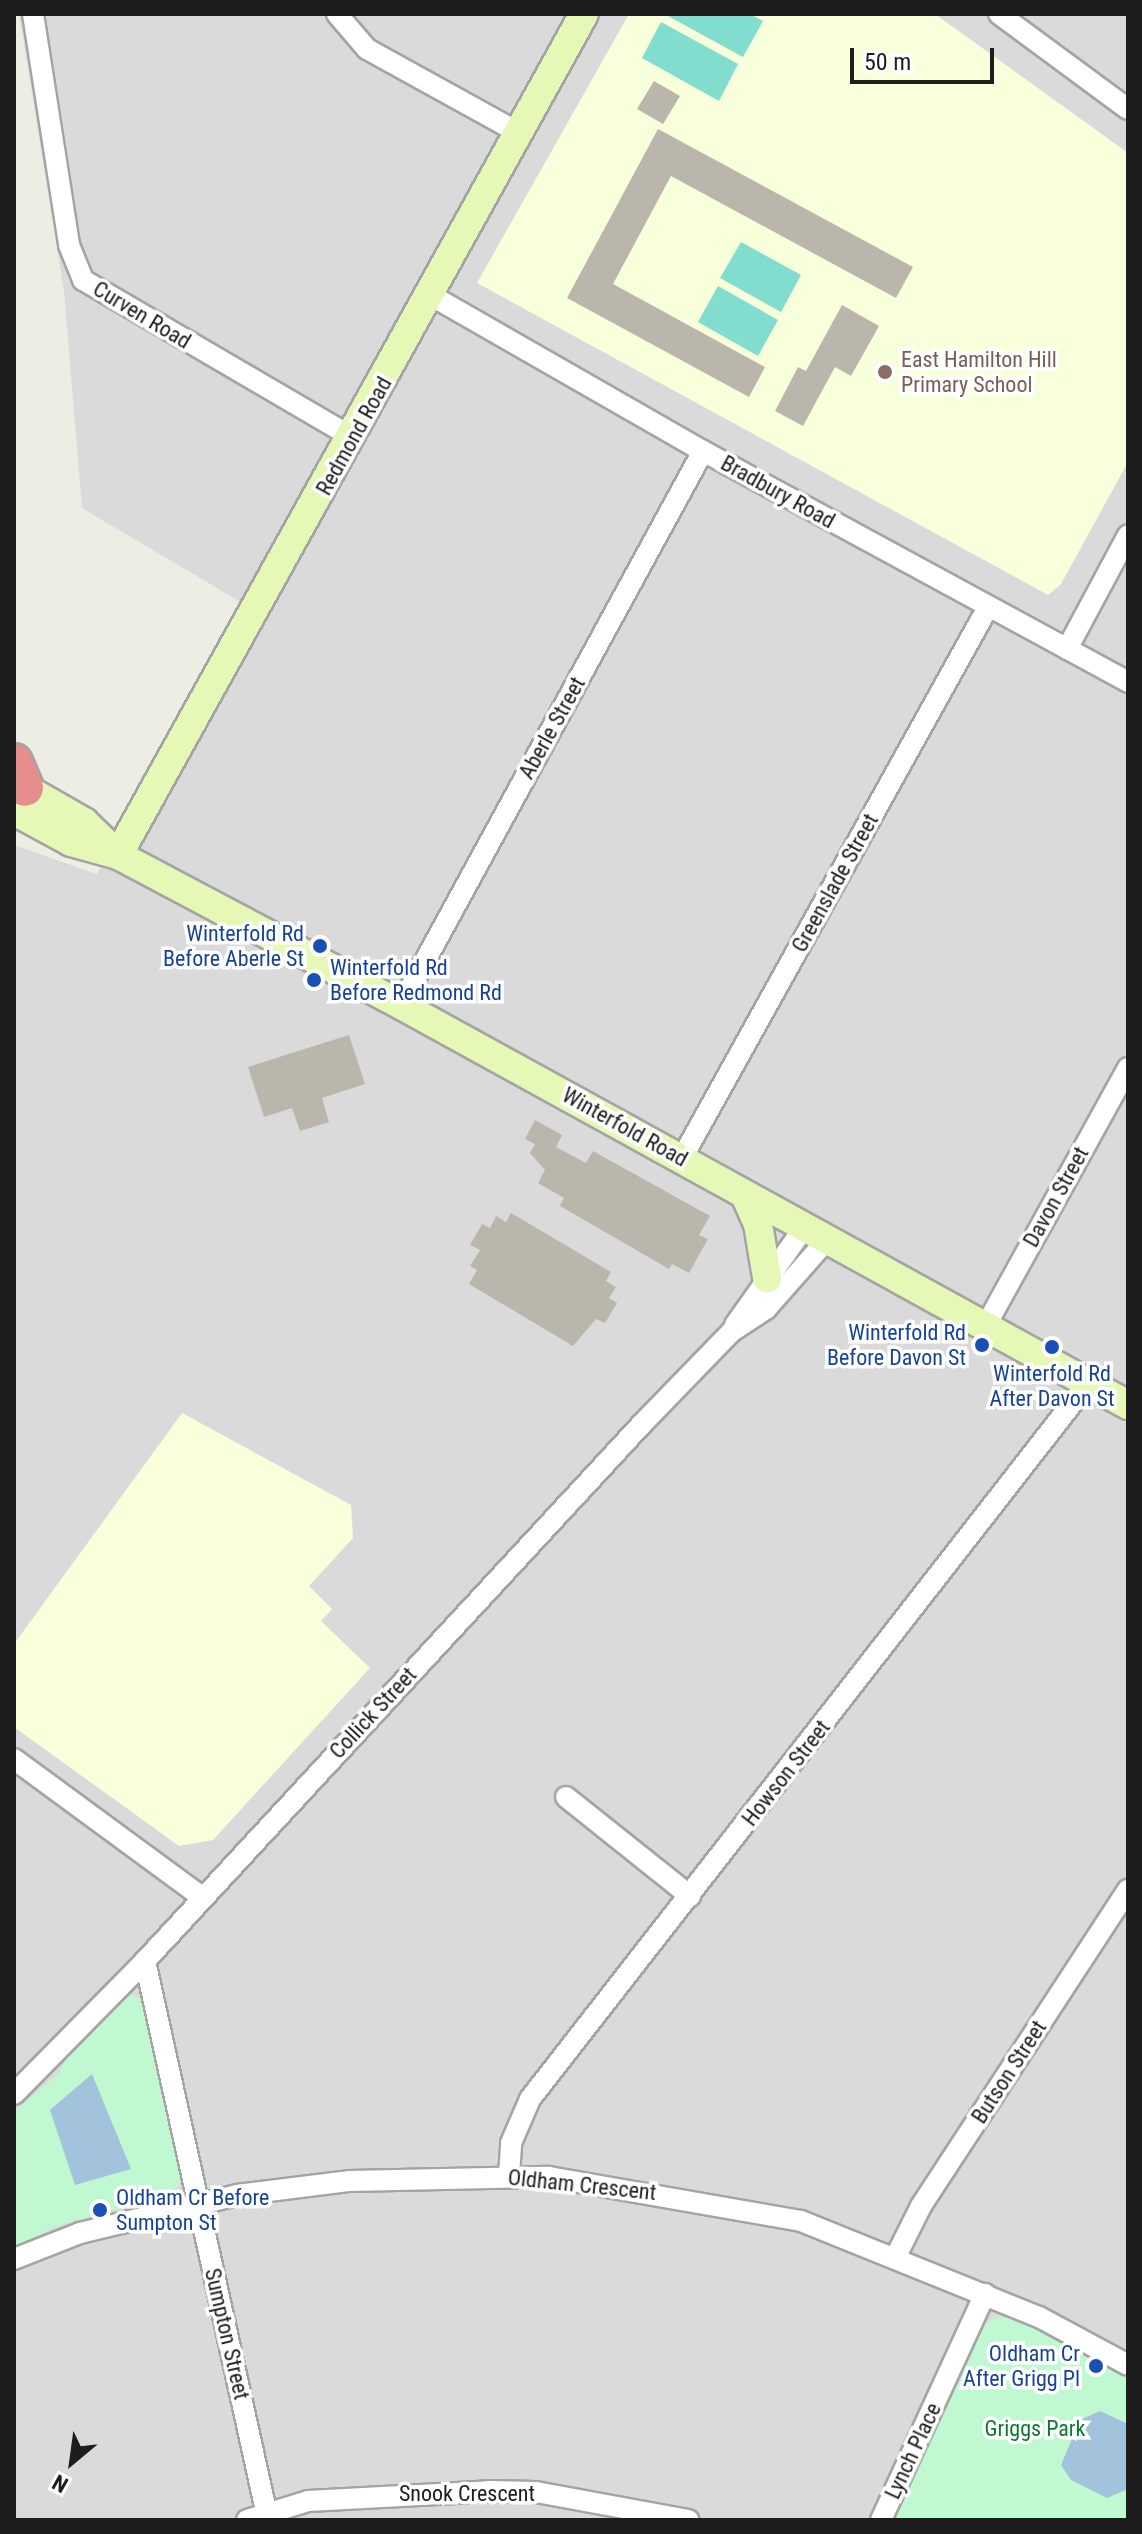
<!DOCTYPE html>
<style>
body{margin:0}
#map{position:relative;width:1142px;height:2534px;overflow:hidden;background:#eeede3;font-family:"Roboto Condensed",sans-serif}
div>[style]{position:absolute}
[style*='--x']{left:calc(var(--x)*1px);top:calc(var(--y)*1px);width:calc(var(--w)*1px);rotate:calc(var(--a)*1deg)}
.residential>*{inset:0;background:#dbdada}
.education>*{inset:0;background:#f7ffdb}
.park>*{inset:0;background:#bff8d1}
.pitch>*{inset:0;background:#81ddce}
.water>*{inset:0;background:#a3c2db}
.building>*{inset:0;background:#bbb6ac}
.roads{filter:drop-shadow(2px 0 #a4a4a4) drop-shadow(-2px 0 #a4a4a4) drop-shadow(0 2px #a4a4a4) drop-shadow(0 -2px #a4a4a4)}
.street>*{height:20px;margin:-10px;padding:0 10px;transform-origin:10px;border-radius:10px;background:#fff}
.secondary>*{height:28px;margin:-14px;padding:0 14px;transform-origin:14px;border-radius:14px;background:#e6f8b6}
.highway>*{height:36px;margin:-18px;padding:0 18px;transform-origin:18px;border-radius:18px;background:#e58e8b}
.dots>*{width:22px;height:22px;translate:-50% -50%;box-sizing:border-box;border:4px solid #fff;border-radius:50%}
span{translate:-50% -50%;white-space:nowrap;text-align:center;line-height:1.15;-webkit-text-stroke:7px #fff;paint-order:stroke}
.street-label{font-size:22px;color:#1d1d1d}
.education-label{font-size:22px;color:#785e54}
.left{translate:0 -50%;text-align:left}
.transit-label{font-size:22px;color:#164399}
.right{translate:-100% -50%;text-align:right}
.park-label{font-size:22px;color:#0d792e}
.frame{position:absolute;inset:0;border:16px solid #1d1d1d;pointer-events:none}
.north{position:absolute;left:32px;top:2422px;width:80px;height:80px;-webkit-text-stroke:6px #fff;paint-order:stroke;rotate:209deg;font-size:22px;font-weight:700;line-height:32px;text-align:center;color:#1d1d1d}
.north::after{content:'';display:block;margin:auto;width:28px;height:36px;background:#1d1d1d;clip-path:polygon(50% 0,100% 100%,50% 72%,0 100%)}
.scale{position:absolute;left:850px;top:48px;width:144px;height:36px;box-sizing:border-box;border:4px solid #1d1d1d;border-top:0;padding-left:10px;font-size:24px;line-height:28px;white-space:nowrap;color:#1d1d1d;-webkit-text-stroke:6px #fff;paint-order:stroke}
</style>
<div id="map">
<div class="residential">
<div style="clip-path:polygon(19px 14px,1128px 14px,1128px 2520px,14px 2520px,14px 845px,97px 874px,242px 603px,82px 508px,64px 291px)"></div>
</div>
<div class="education">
<div style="clip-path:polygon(629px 14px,935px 14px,1128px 153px,1128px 462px,1061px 584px,1048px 595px,477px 283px)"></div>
<div style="clip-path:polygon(182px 1413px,351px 1505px,353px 1538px,309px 1586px,332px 1609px,321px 1621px,370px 1668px,213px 1840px,179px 1846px,14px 1727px,14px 1644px)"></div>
</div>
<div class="park">
<div style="clip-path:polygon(124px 1995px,136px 1995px,147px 2005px,182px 2171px,179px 2185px,156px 2205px,112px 2210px,54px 2227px,14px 2247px,14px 2111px,58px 2074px,75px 2043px)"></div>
<div style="clip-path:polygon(998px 2317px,1013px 2317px,1128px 2376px,1128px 2520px,891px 2520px,986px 2323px)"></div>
</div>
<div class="pitch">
<div style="clip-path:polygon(750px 14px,763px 21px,743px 57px,666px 15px)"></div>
<div style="clip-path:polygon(661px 22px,738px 64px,719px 101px,642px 58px)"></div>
<div style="clip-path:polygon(741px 242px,801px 275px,781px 312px,720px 278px)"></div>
<div style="clip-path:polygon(718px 286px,778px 320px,758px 356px,698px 322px)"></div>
</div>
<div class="water">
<div style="clip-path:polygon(92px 2074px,131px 2169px,75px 2185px,50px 2110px)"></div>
<div style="clip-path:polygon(1100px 2411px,1128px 2424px,1128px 2489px,1107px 2498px,1071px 2480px,1061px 2465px,1080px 2420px)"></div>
</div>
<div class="building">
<div style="clip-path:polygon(654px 81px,680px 96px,663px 124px,637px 109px)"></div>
<div style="clip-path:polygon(658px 129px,913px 267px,896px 298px,671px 176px,613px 284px,765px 367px,749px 397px,567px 298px)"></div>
<div style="clip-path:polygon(842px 305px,879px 326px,851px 376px,835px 367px,803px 426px,775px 411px,798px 367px,806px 371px)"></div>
<div style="clip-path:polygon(349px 1035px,365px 1084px,322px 1098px,329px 1122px,300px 1131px,292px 1108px,264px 1117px,248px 1067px)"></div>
<div style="clip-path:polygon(535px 1120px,562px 1135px,556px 1147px,586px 1163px,593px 1151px,710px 1216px,699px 1235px,708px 1239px,689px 1273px,672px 1264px,669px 1269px,560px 1206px,564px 1198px,538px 1183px,545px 1170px,530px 1153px,535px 1144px,525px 1139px)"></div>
<div style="clip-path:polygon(511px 1213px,611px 1272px,606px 1281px,616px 1287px,609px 1298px,617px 1303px,605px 1323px,596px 1319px,573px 1346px,469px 1284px,477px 1270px,470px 1266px,480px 1250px,470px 1245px,482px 1224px,490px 1228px,496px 1216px,506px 1222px)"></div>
</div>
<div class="roads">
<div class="street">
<div style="--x:33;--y:14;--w:234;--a:81.1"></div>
<div style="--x:69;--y:245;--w:38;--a:68"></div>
<div style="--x:83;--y:280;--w:313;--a:30.3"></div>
<div style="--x:337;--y:14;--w:46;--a:49.4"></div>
<div style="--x:367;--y:49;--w:176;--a:28.9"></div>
<div style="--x:999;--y:14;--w:160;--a:36.4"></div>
<div style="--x:432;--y:296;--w:312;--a:29.8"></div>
<div style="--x:703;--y:451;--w:484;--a:28.5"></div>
<div style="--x:1067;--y:649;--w:129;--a:-61.8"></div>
<div style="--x:401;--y:1005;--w:631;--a:-61.4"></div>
<div style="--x:682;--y:1158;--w:630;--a:-60.95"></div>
<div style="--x:735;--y:1325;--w:119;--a:-54.6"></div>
<div style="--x:985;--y:1327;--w:296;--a:-61.1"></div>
<div style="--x:14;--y:1759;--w:233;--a:36.3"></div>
<div style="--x:566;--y:1797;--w:159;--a:38.6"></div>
<div style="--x:145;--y:1961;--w:572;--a:77.59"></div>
<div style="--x:14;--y:2094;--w:187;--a:-45.4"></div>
<div style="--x:145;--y:1961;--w:730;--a:-47.22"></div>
<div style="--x:641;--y:1425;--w:129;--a:-45.9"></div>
<div style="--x:731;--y:1332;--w:42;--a:-33.3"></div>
<div style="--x:766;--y:1309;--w:91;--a:-48.6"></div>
<div style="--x:509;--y:2175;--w:32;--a:-86"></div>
<div style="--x:511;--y:2143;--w:48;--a:-66.6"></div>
<div style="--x:530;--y:2099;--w:908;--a:-52.07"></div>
<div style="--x:895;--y:2258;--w:58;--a:-63.4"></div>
<div style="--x:921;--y:2206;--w:378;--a:-56.8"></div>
<div style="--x:14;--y:2259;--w:71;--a:-21.5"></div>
<div style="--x:80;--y:2233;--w:162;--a:-13.6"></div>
<div style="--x:237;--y:2195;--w:114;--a:-7.1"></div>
<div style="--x:350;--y:2181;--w:199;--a:-1.2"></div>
<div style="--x:549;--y:2177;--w:256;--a:9.9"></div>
<div style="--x:801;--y:2221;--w:257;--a:22"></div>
<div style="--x:1039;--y:2317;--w:101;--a:28.3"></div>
<div style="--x:247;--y:2520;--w:64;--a:-17.3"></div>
<div style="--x:308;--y:2501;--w:182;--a:-3.1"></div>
<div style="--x:490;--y:2491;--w:46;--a:1.2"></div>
<div style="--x:536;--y:2492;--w:155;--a:10.4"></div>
<div style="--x:881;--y:2520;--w:249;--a:-65.3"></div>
</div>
<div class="secondary">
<div style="--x:14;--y:782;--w:81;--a:29.7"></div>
<div style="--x:84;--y:822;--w:43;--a:44.1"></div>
<div style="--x:14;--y:811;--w:65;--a:28.5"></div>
<div style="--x:71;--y:842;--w:49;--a:15.5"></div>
<div style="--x:118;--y:855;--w:320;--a:27.9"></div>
<div style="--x:401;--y:1005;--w:830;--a:28.82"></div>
<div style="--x:118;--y:855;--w:961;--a:-61.01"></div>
<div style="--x:745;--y:1195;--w:32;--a:66"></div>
<div style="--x:758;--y:1224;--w:55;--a:80.5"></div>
</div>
<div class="highway">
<div style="--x:14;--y:762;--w:28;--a:67"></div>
</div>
</div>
<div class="dots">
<div style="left:885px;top:372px;background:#8d6e63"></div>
<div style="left:320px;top:946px;background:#1a4fb4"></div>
<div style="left:314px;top:980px;background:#1a4fb4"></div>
<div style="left:982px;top:1345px;background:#1a4fb4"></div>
<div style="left:1052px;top:1347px;background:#1a4fb4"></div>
<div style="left:100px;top:2210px;background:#1a4fb4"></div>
<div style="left:1096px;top:2366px;background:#1a4fb4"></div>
</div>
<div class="street-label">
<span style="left:142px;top:315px;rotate:31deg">Curven Road</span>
<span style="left:354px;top:436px;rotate:-61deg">Redmond Road</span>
<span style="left:778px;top:492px;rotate:29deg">Bradbury Road</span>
<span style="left:552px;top:728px;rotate:-61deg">Aberle Street</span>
<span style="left:835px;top:883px;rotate:-61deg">Greenslade Street</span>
<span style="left:625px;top:1127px;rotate:29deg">Winterfold Road</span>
<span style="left:1056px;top:1197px;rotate:-61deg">Davon Street</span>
<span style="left:373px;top:1713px;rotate:-47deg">Collick Street</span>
<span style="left:786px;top:1773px;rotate:-52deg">Howson Street</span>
<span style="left:1009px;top:2072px;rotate:-57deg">Butson Street</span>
<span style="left:582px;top:2185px;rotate:6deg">Oldham Crescent</span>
<span style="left:227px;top:2334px;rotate:77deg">Sumpton Street</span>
<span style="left:913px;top:2451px;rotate:-65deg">Lynch Place</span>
<span style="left:467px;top:2494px">Snook Crescent</span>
</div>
<div class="education-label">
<span class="left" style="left:901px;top:372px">East Hamilton Hill<br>Primary School</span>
</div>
<div class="transit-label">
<span class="right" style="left:304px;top:946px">Winterfold Rd<br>Before Aberle St</span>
<span class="left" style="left:330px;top:980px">Winterfold Rd<br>Before Redmond Rd</span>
<span class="right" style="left:966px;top:1345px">Winterfold Rd<br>Before Davon St</span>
<span style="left:1052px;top:1386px">Winterfold Rd<br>After Davon St</span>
<span class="left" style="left:116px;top:2210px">Oldham Cr Before<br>Sumpton St</span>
<span class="right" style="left:1080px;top:2366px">Oldham Cr<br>After Grigg Pl</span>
</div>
<div class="park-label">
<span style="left:1035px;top:2429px">Griggs Park</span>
</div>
<div class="frame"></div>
<div class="north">N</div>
<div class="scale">50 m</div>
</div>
